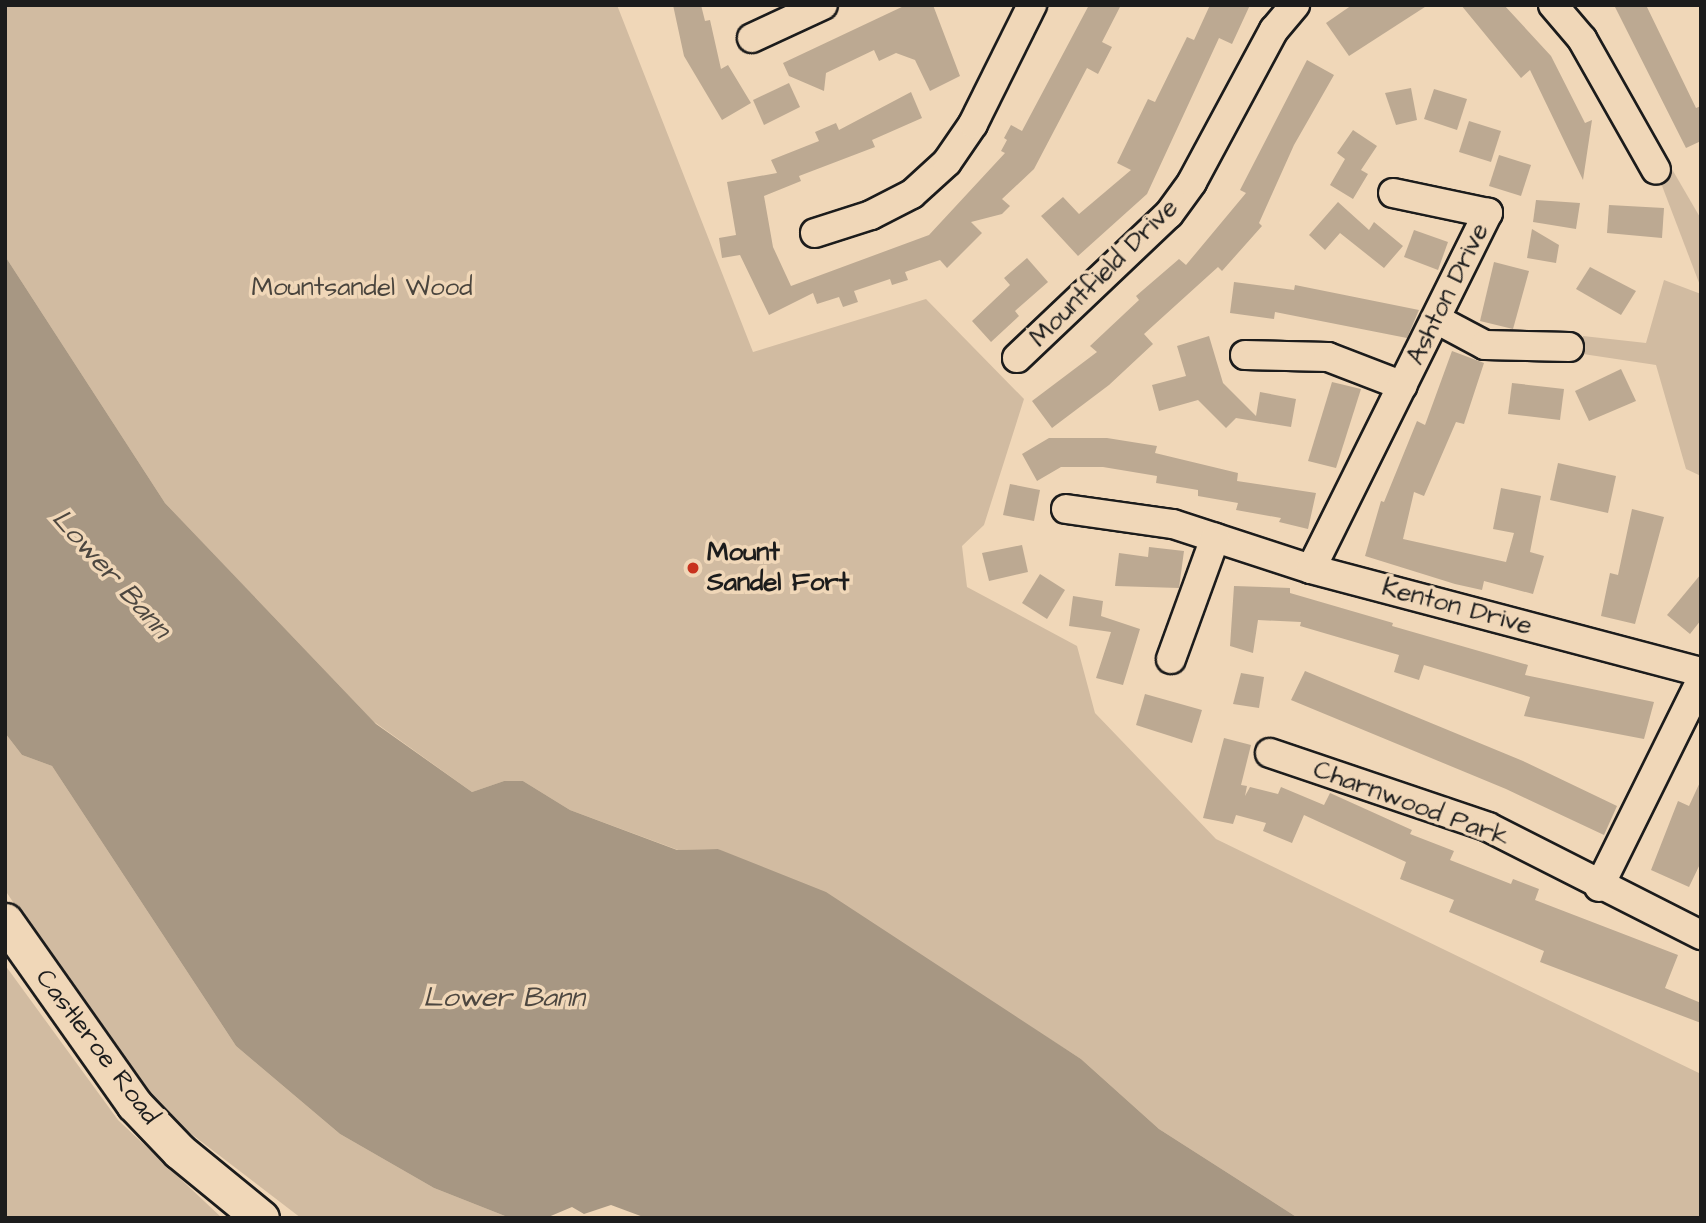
<!DOCTYPE html>
<style>
body{margin:0}
#map{position:relative;width:1706px;height:1223px;overflow:hidden;background:#f0d7b8;font-family:"Architects Daughter",sans-serif}
div>[style]{position:absolute}
[style*='--x']{left:calc(var(--x)*1px);top:calc(var(--y)*1px);width:calc(var(--w)*1px);rotate:calc(var(--a)*1deg)}
.green>*{inset:0;background:#d1bba1}
.water>*{inset:0;background:#a79783}
.building>*{inset:0;background:#bca992}
.roads{filter:drop-shadow(2px 0 #1c1c1c) drop-shadow(-2px 0 #1c1c1c) drop-shadow(0 2px #1c1c1c) drop-shadow(0 -2px #1c1c1c)}
.minor>*{height:28px;margin:-14px;padding:0 14px;transform-origin:14px;border-radius:14px;background:#f0d7b8}
.major>*{height:35px;margin:-17.5px;padding:0 17.5px;transform-origin:17.5px;border-radius:17.5px;background:#f0d7b8}
.dots>*{width:19px;height:19px;translate:-50% -50%;box-sizing:border-box;border:4px solid #f0d7b8;border-radius:50%}
span{translate:-50% -50%;white-space:nowrap;text-align:center;line-height:1.15;-webkit-text-stroke:7px #f0d7b8;paint-order:stroke}
.street-label{font-size:26px;color:#1c1c1c}
.park-label{font-size:26px;color:#49443d}
.poi-label{font-size:26px;color:#1c1c1c;font-weight:700}
.left{translate:0 -50%;text-align:left}
.water-label{font-size:28px;color:#4d4740;font-style:italic}
.frame{position:absolute;inset:0;border:7px solid #1c1c1c;pointer-events:none}
</style>
<div id="map">
<div class="green">
<div style="clip-path:polygon(5px 5px,617px 5px,753px 352px,926px 299px,1024px 399px,984px 525px,962px 546px,967px 587px,1077px 646px,1095px 713px,1216px 839px,1701px 1074px,1701px 1218px,1298px 1218px,1159px 1129px,1081px 1059px,973px 990px,718px 849px,678px 850px,570px 810px,523px 781px,504px 781px,472px 792px,373px 721px,165px 503px,5px 256px)"></div>
<div style="clip-path:polygon(1669px 164px,1701px 219px,1701px 288px,1656px 170px)"></div>
<div style="clip-path:polygon(1664px 280px,1701px 294px,1701px 476px,1686px 469px,1656px 365px,1583px 354px,1583px 336px,1646px 343px)"></div>
<div style="clip-path:polygon(5px 733px,22px 755px,52px 766px,236px 1046px,340px 1134px,434px 1188px,510px 1218px,301px 1218px,143px 1097px,5px 890px)"></div>
<div style="clip-path:polygon(5px 965px,118px 1120px,222px 1218px,5px 1218px)"></div>
</div>
<div class="water">
<div style="clip-path:polygon(5px 256px,165px 503px,376px 724px,472px 792px,504px 781px,523px 781px,570px 810px,677px 850px,718px 849px,826px 892px,1081px 1059px,1159px 1129px,1298px 1218px,646px 1218px,611px 1205px,584px 1214px,572px 1207px,546px 1218px,510px 1218px,434px 1188px,340px 1134px,236px 1046px,52px 766px,22px 755px,5px 733px)"></div>
</div>
<div class="building">
<div style="clip-path:polygon(673px 5px,701px 5px,705px 21px,710px 20px,721px 69px,728px 65px,751px 103px,722px 120px,684px 56px)"></div>
<div style="clip-path:polygon(906px 5px,933px 5px,960px 76px,930px 91px,915px 60px,896px 53px,879px 61px,874px 50px,826px 73px,824px 91px,789px 76px,783px 63px)"></div>
<div style="clip-path:polygon(1089px 5px,1121px 5px,1102px 42px,1112px 47px,1098px 74px,1087px 68px,1034px 169px,1002px 199px,1010px 206px,1002px 214px,971px 222px,982px 233px,947px 268px,940px 260px,905px 272px,908px 280px,892px 285px,890px 279px,854px 291px,858px 302px,843px 307px,839px 297px,817px 304px,813px 293px,769px 315px,740px 255px,722px 258px,719px 238px,736px 235px,727px 182px,777px 173px,771px 160px,819px 141px,815px 132px,836px 123px,839px 130px,911px 92px,922px 118px,872px 140px,875px 147px,799px 176px,801px 181px,764px 196px,773px 247px,791px 286px,929px 235px,1005px 153px,1001px 151px,1007px 140px,1004px 138px,1011px 125px,1022px 131px)"></div>
<div style="clip-path:polygon(1210px 5px,1250px 5px,1232px 44px,1219px 38px,1147px 194px,1078px 256px,1041px 216px,1063px 197px,1079px 214px,1131px 170px,1117px 163px,1148px 99px,1155px 102px,1187px 37px,1194px 40px)"></div>
<div style="clip-path:polygon(1352px 5px,1428px 5px,1349px 56px,1326px 23px)"></div>
<div style="clip-path:polygon(1461px 5px,1504px 5px,1551px 56px,1585px 123px,1592px 120px,1583px 180px,1530px 70px,1521px 78px)"></div>
<div style="clip-path:polygon(1614px 5px,1646px 5px,1696px 108px,1701px 106px,1701px 141px,1686px 148px)"></div>
<div style="clip-path:polygon(1307px 60px,1334px 75px,1294px 145px,1259px 223px,1262px 226px,1222px 271px,1218px 267px,1144px 334px,1153px 344px,1109px 385px,1052px 428px,1032px 401px,1097px 352px,1090px 346px,1139px 300px,1136px 296px,1179px 259px,1186px 265px,1246px 193px,1240px 190px)"></div>
<div style="clip-path:polygon(789px 83px,800px 107px,764px 125px,753px 100px)"></div>
<div style="clip-path:polygon(1411px 88px,1417px 120px,1396px 125px,1385px 93px)"></div>
<div style="clip-path:polygon(1434px 89px,1467px 99px,1457px 130px,1424px 119px)"></div>
<div style="clip-path:polygon(1469px 121px,1501px 131px,1491px 162px,1459px 152px)"></div>
<div style="clip-path:polygon(1353px 130px,1377px 146px,1361px 170px,1368px 174px,1353px 199px,1330px 185px,1345px 159px,1337px 153px)"></div>
<div style="clip-path:polygon(1499px 155px,1531px 165px,1521px 196px,1489px 186px)"></div>
<div style="clip-path:polygon(1536px 200px,1580px 203px,1576px 229px,1533px 222px)"></div>
<div style="clip-path:polygon(1338px 202px,1369px 230px,1374px 222px,1403px 246px,1384px 268px,1340px 233px,1325px 250px,1309px 235px)"></div>
<div style="clip-path:polygon(1609px 205px,1664px 208px,1662px 238px,1607px 233px)"></div>
<div style="clip-path:polygon(1532px 229px,1559px 245px,1556px 263px,1527px 258px)"></div>
<div style="clip-path:polygon(1414px 230px,1448px 242px,1438px 270px,1404px 257px)"></div>
<div style="clip-path:polygon(1027px 258px,1048px 282px,1015px 311px,1019px 316px,991px 342px,972px 321px,1010px 285px,1004px 278px)"></div>
<div style="clip-path:polygon(1494px 262px,1529px 271px,1513px 329px,1480px 321px)"></div>
<div style="clip-path:polygon(1590px 267px,1636px 291px,1621px 315px,1576px 289px)"></div>
<div style="clip-path:polygon(1234px 282px,1294px 290px,1295px 285px,1419px 310px,1407px 338px,1275px 312px,1274px 319px,1230px 313px)"></div>
<div style="clip-path:polygon(1209px 336px,1223px 383px,1256px 416px,1260px 392px,1296px 399px,1291px 427px,1236px 418px,1226px 428px,1198px 400px,1159px 411px,1152px 385px,1186px 376px,1177px 346px)"></div>
<div style="clip-path:polygon(1452px 351px,1484px 363px,1464px 424px,1456px 422px,1424px 496px,1414px 492px,1403px 539px,1506px 562px,1514px 533px,1493px 529px,1501px 488px,1541px 496px,1530px 552px,1544px 556px,1533px 594px,1484px 581px,1482px 590px,1455px 584px,1365px 556px,1381px 501px,1384px 502px,1417px 421px,1425px 425px)"></div>
<div style="clip-path:polygon(1621px 369px,1636px 401px,1589px 421px,1575px 391px)"></div>
<div style="clip-path:polygon(1332px 382px,1361px 389px,1336px 468px,1308px 461px)"></div>
<div style="clip-path:polygon(1512px 383px,1564px 389px,1560px 420px,1508px 414px)"></div>
<div style="clip-path:polygon(1049px 438px,1107px 438px,1157px 446px,1155px 453px,1238px 473px,1237px 481px,1316px 493px,1308px 529px,1279px 522px,1281px 518px,1236px 510px,1238px 503px,1198px 496px,1198px 490px,1156px 483px,1157px 476px,1103px 467px,1061px 467px,1037px 481px,1022px 454px)"></div>
<div style="clip-path:polygon(1558px 463px,1616px 476px,1608px 513px,1550px 500px)"></div>
<div style="clip-path:polygon(1010px 484px,1040px 490px,1034px 521px,1003px 515px)"></div>
<div style="clip-path:polygon(1632px 509px,1664px 517px,1635px 624px,1601px 616px,1610px 573px,1618px 575px)"></div>
<div style="clip-path:polygon(1022px 545px,1028px 572px,989px 581px,982px 553px)"></div>
<div style="clip-path:polygon(1149px 547px,1184px 551px,1179px 588px,1115px 586px,1119px 553px,1148px 557px)"></div>
<div style="clip-path:polygon(1040px 574px,1065px 590px,1047px 619px,1022px 603px)"></div>
<div style="clip-path:polygon(1701px 574px,1701px 620px,1690px 634px,1667px 615px)"></div>
<div style="clip-path:polygon(1234px 586px,1290px 588px,1290px 593px,1393px 623px,1392px 626px,1528px 665px,1525px 675px,1654px 702px,1644px 739px,1524px 716px,1530px 697px,1424px 665px,1419px 680px,1394px 672px,1399px 655px,1300px 626px,1301px 622px,1258px 620px,1253px 653px,1230px 646px)"></div>
<div style="clip-path:polygon(1073px 596px,1103px 601px,1101px 616px,1140px 629px,1123px 685px,1096px 678px,1111px 632px,1069px 626px)"></div>
<div style="clip-path:polygon(1305px 671px,1523px 761px,1617px 806px,1604px 835px,1506px 789px,1291px 700px)"></div>
<div style="clip-path:polygon(1241px 673px,1264px 677px,1259px 708px,1233px 704px)"></div>
<div style="clip-path:polygon(1145px 694px,1202px 710px,1192px 743px,1136px 725px)"></div>
<div style="clip-path:polygon(1224px 738px,1251px 745px,1241px 785px,1247px 786px,1245px 796px,1250px 787px,1278px 794px,1281px 787px,1324px 805px,1330px 793px,1412px 830px,1410px 834px,1454px 851px,1450px 860px,1511px 884px,1513px 879px,1539px 889px,1535px 900px,1678px 955px,1665px 988px,1701px 1003px,1701px 1023px,1540px 962px,1544px 951px,1449px 912px,1454px 900px,1400px 879px,1406px 862px,1304px 815px,1292px 843px,1263px 831px,1266px 823px,1236px 815px,1233px 824px,1203px 818px)"></div>
<div style="clip-path:polygon(1701px 780px,1701px 862px,1689px 887px,1651px 870px,1678px 801px,1689px 806px)"></div>
</div>
<div class="roads">
<div class="minor">
<div style="--x:1553;--y:5;--w:45;--a:49.5"></div>
<div style="--x:1582;--y:39;--w:150;--a:60.5"></div>
<div style="--x:752;--y:38;--w:78;--a:-24.9"></div>
<div style="--x:815;--y:233;--w:59;--a:-17.8"></div>
<div style="--x:871;--y:215;--w:46;--a:-27.1"></div>
<div style="--x:912;--y:194;--w:47;--a:-42.4"></div>
<div style="--x:947;--y:162;--w:46;--a:-55.6"></div>
<div style="--x:973;--y:124;--w:133;--a:-63.6"></div>
<div style="--x:1436;--y:319;--w:55;--a:28"></div>
<div style="--x:1485;--y:345;--w:84;--a:1.4"></div>
<div style="--x:1245;--y:355;--w:83;--a:1.4"></div>
<div style="--x:1328;--y:357;--w:80;--a:21.1"></div>
<div style="--x:1017;--y:358;--w:209;--a:-43.5"></div>
<div style="--x:1169;--y:214;--w:39;--a:-54"></div>
<div style="--x:1192;--y:182;--w:173;--a:-61.7"></div>
<div style="--x:1274;--y:30;--w:33;--a:-50"></div>
<div style="--x:1066;--y:509;--w:108;--a:8"></div>
<div style="--x:1173;--y:524;--w:145;--a:18.1"></div>
<div style="--x:1311;--y:569;--w:403;--a:14.8"></div>
<div style="--x:1311;--y:569;--w:398;--a:-63.6"></div>
<div style="--x:1488;--y:213;--w:97;--a:-168.1"></div>
<div style="--x:1171;--y:659;--w:129;--a:-70"></div>
<div style="--x:1270;--y:753;--w:230;--a:18.7"></div>
<div style="--x:1488;--y:827;--w:239;--a:26.9"></div>
<div style="--x:1599;--y:887;--w:230;--a:-63.7"></div>
</div>
<div class="major">
<div style="--x:5;--y:921;--w:224;--a:54.8"></div>
<div style="--x:134;--y:1104;--w:65;--a:46.2"></div>
<div style="--x:179;--y:1151;--w:106;--a:39.3"></div>
</div>
</div>
<div class="dots">
<div style="left:693px;top:568px;background:#c8321e"></div>
</div>
<div class="street-label">
<span style="left:1104px;top:273px;rotate:-45deg">Mountfield Drive</span>
<span style="left:1448px;top:294px;rotate:-64deg">Ashton Drive</span>
<span style="left:1457px;top:607px;rotate:15deg">Kenton Drive</span>
<span style="left:1411px;top:804px;rotate:20deg">Charnwood Park</span>
<span style="left:97px;top:1047px;rotate:53deg">Castleroe Road</span>
</div>
<div class="park-label">
<span style="left:362px;top:288px">Mountsandel Wood</span>
</div>
<div class="poi-label">
<span class="left" style="left:707px;top:568px">Mount<br>Sandel Fort</span>
</div>
<div class="water-label">
<span style="left:111px;top:574px;rotate:48deg">Lower Bann</span>
<span style="left:504px;top:998px">Lower Bann</span>
</div>
<div class="frame"></div>
</div>
